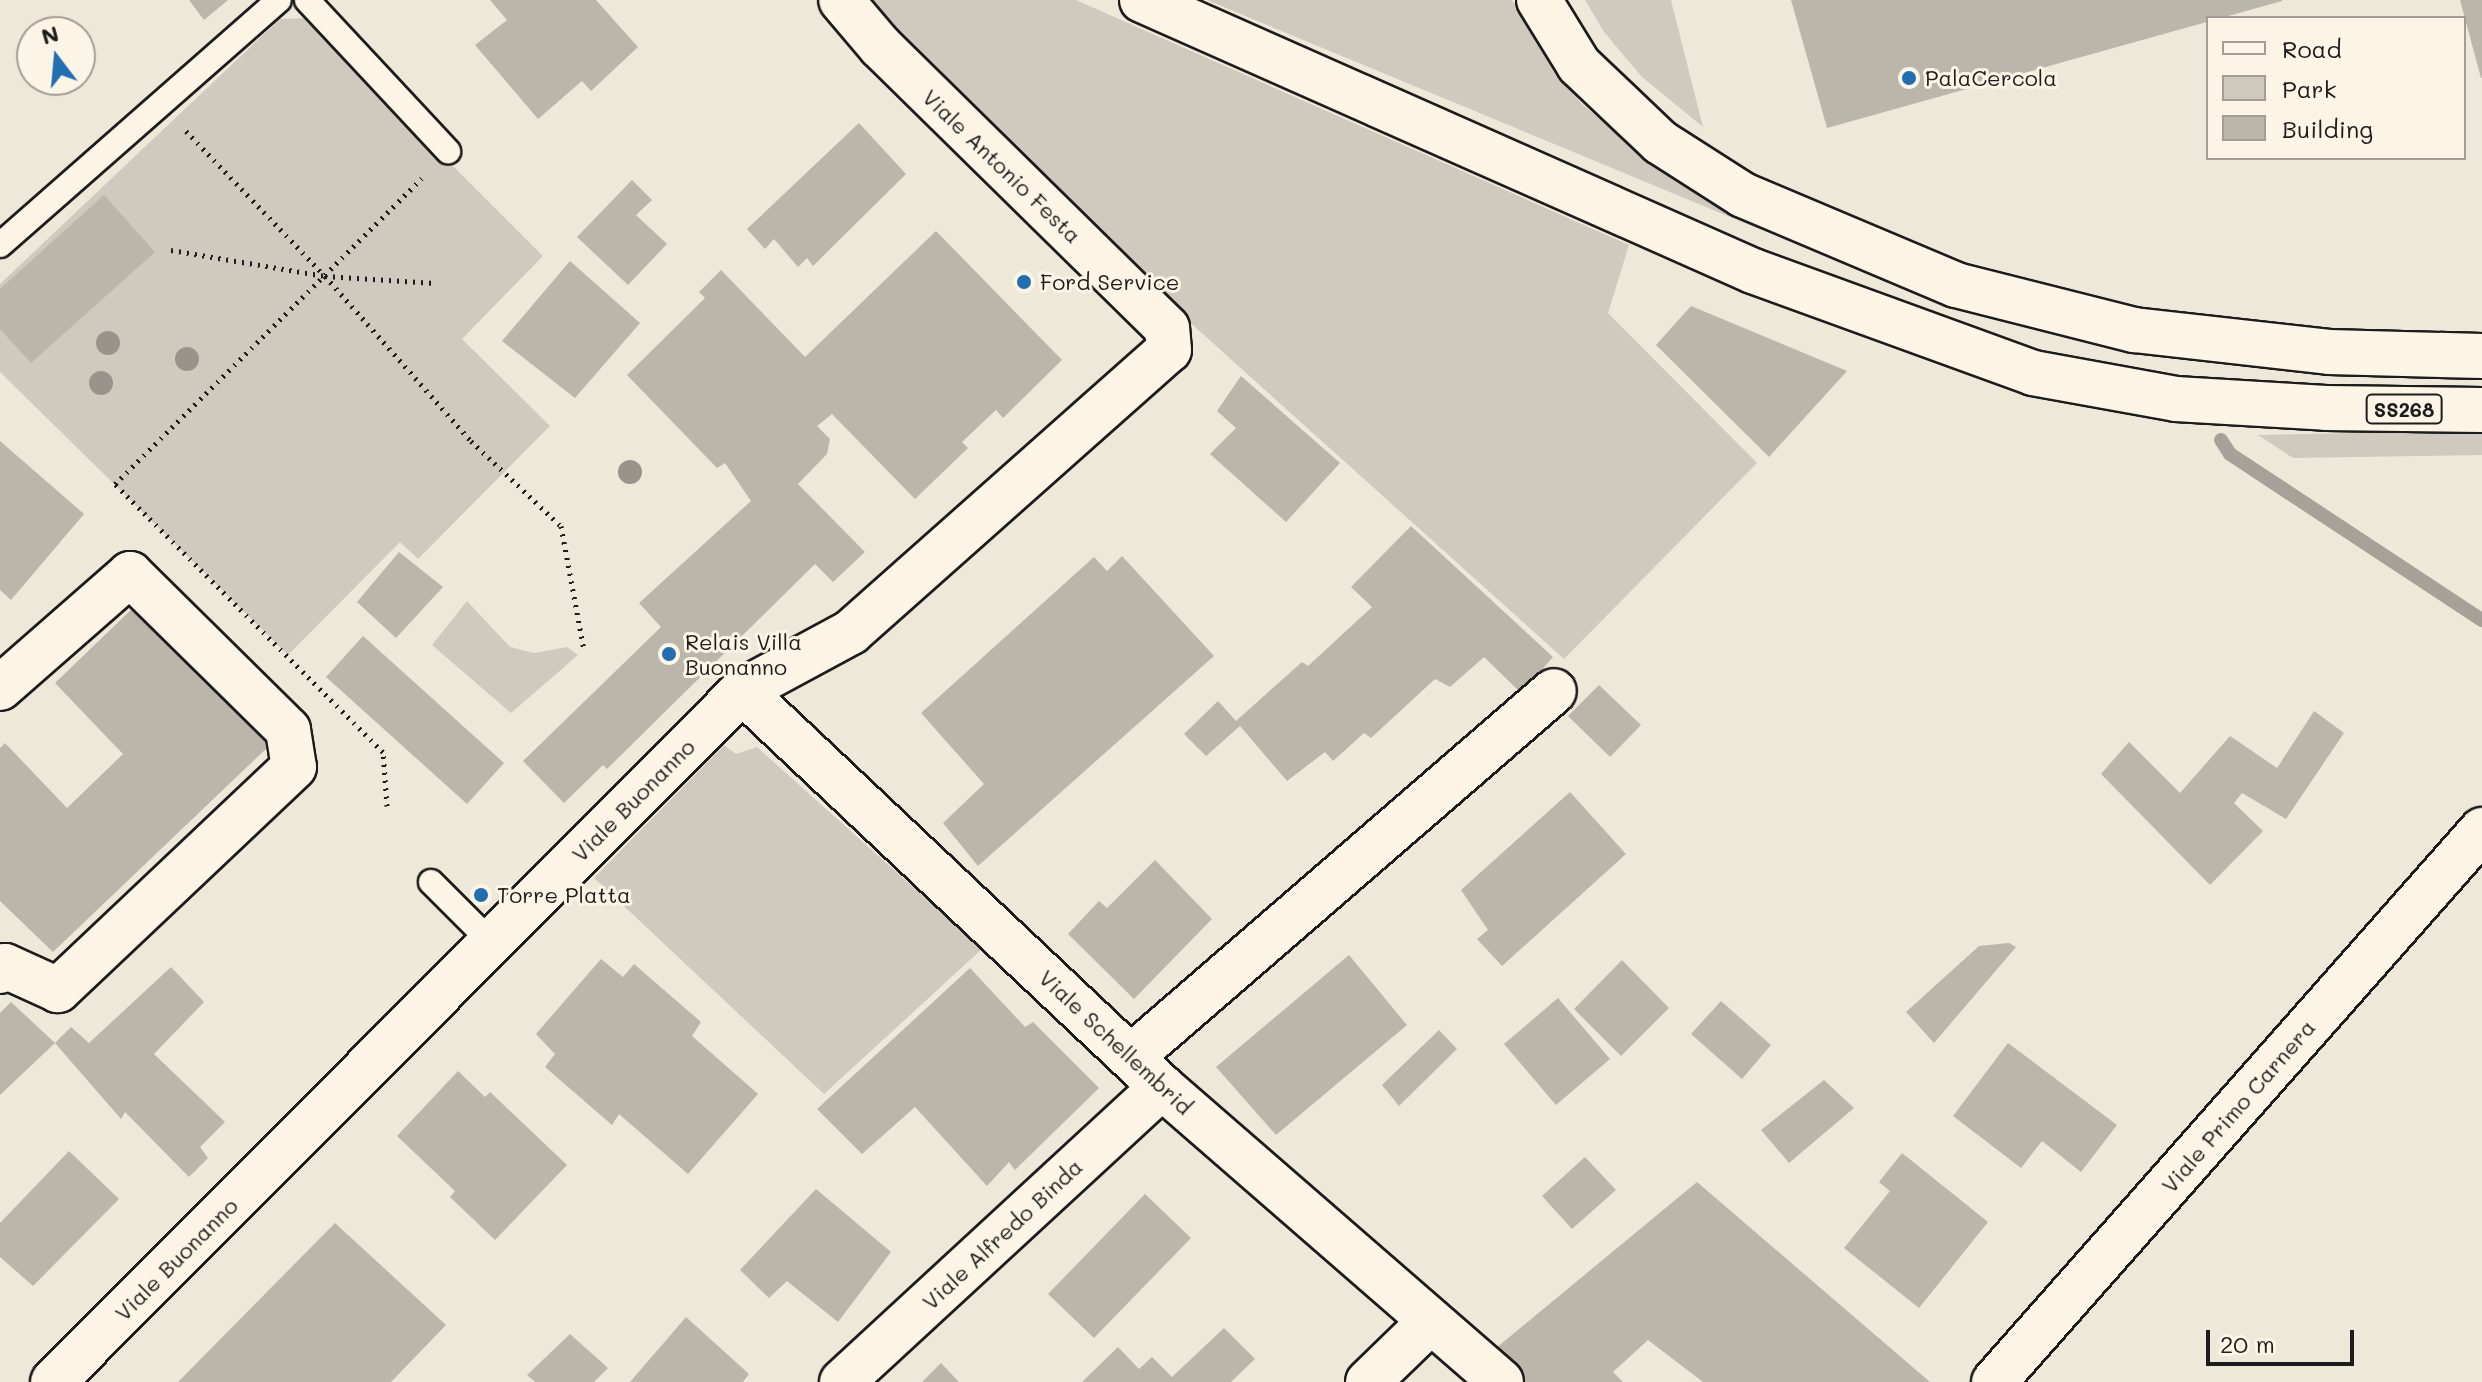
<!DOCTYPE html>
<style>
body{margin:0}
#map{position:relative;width:2482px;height:1382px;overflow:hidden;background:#eee8d9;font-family:Mali,sans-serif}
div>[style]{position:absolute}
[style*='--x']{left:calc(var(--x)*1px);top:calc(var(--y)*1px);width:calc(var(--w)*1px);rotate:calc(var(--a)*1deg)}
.green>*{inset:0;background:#cfcabd}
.stream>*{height:14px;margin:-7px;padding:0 7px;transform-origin:7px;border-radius:7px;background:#a7a299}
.building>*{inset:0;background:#bab6aa}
.path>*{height:5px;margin-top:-2.5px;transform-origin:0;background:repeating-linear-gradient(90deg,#1c1c1c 0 2px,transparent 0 8px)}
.roads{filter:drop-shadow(2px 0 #1c1c1c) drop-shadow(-2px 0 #1c1c1c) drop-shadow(0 2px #1c1c1c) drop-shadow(0 -2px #1c1c1c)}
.lane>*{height:24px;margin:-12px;padding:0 12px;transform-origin:12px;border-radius:12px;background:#fcf5e5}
.street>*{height:44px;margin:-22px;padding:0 22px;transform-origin:22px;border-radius:22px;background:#fcf5e5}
.secondary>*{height:44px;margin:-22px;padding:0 22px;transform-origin:22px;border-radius:22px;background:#fcf5e5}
.highway>*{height:44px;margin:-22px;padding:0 22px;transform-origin:22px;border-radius:22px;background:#fcf5e5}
.trees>*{width:24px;height:24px;margin:-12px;border-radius:50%;background:#98948b}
.dots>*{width:22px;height:22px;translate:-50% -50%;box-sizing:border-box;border:4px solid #fcf5e5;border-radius:50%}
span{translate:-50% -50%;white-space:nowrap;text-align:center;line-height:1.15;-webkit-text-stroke:6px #fcf5e5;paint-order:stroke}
.shield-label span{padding:2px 6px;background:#fcf5e5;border:2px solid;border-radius:6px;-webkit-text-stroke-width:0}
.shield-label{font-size:20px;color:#1c1c1c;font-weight:700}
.poi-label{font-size:22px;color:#1c1c1c}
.left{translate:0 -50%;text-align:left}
.street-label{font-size:22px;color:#1c1c1c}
.legend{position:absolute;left:2206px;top:16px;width:260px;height:144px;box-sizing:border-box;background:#fcf5e5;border:2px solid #a29e95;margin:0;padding:10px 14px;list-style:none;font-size:24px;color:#1c1c1c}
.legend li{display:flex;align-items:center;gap:16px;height:40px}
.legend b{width:40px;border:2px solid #a29e95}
.north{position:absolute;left:16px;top:16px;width:80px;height:80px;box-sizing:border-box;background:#fcf5e5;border:2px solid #a29e95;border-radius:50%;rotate:344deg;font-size:22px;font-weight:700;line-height:32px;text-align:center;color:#1c1c1c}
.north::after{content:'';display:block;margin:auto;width:28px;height:36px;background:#1f6fb2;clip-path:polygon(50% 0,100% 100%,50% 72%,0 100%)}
.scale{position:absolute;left:2206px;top:1330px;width:148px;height:36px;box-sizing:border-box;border:4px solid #1c1c1c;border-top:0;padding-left:10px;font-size:24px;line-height:28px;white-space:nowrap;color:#1c1c1c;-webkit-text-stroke:6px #fcf5e5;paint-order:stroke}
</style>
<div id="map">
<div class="green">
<div style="clip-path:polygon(867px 0,1076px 0,1629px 245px,1608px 313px,1757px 463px,1564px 659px,1015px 165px)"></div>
<div style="clip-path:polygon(1207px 0,1512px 0,1555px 74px,1583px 105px,1660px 171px,1761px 224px,1759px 229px)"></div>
<div style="clip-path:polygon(1585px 0,1671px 0,1703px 127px,1642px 77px,1604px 32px)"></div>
<div style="clip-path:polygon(305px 18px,543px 256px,462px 339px,550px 426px,418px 559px,400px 542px,288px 655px,0 372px,0 284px,280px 19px)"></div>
<div style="clip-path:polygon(2482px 430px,2482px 455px,2293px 458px,2258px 435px)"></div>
<div style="clip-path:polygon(467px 601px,510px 647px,534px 653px,567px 647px,578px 655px,511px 713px,432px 645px)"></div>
<div style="clip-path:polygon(724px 745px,736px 754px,757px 747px,982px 949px,824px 1094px,594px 878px)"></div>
</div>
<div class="stream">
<div style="--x:2221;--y:440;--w:17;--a:57"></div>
<div style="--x:2230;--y:454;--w:302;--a:33.4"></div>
</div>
<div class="building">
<div style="clip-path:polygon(189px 0,228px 0,204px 20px)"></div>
<div style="clip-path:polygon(490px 0,596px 0,638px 47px,591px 91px,582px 81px,538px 119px,475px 45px,507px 20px)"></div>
<div style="clip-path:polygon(1791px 0,2282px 0,2282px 1px,1827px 128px)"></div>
<div style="clip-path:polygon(2460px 0,2482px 0,2482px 78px,2481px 78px)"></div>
<div style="clip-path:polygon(859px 123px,906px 174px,813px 266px,807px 258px,798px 267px,774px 239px,765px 249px,747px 229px)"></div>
<div style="clip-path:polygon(632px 180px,652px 200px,636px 215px,667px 244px,628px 285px,577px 237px)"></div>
<div style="clip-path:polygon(104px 195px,155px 252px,31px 363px,0 329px,0 289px)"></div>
<div style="clip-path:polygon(936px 231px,1062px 360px,1003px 418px,996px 410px,962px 442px,968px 448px,915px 499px,832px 414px,817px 426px,830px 439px,827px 454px,798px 484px,865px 552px,833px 582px,815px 564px,607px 769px,603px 765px,564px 803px,523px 761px,661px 627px,639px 603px,751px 501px,725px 463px,717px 468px,627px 375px,705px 298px,699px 292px,721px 270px,805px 357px)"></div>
<div style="clip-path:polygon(570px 261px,640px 323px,575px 398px,502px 341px)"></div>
<div style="clip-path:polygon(1691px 306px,1847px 371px,1769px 457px,1656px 345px)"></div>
<div style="clip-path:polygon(1241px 376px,1340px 463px,1286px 522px,1210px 454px,1236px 428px,1217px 411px)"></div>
<div style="clip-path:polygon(0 441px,84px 514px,11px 600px,0 590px)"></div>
<div style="clip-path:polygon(1411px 526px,1553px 657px,1521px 693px,1484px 657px,1450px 687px,1435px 679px,1371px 738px,1364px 733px,1333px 761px,1325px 752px,1287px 781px,1240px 726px,1206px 756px,1184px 734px,1218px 701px,1236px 721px,1302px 662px,1308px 666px,1372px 607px,1351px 587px)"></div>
<div style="clip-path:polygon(399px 552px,443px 587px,396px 638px,357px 602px)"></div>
<div style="clip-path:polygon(1122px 556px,1214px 656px,978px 866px,943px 823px,984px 784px,921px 713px,1094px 557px,1107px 571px)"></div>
<div style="clip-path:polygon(136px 605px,270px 745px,53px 952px,0 901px,0 748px,5px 743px,67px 808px,123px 754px,55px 683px)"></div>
<div style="clip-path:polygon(363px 636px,504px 763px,467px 804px,326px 677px)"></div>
<div style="clip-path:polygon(1599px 685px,1641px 725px,1610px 757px,1568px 716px)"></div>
<div style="clip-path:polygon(2314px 711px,2344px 733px,2286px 819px,2242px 793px,2234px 803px,2263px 831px,2210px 885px,2101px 774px,2129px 742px,2180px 793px,2230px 736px,2277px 768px)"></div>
<div style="clip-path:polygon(1570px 792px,1626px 854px,1502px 966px,1477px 939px,1488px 930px,1461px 890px)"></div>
<div style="clip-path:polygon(1155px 860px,1212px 919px,1134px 999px,1068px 934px,1099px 901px,1107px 908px)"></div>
<div style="clip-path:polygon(2009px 943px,2016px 947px,1934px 1043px,1906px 1012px,1979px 946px)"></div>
<div style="clip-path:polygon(1349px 955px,1407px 1025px,1276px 1135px,1216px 1067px)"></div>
<div style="clip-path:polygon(601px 959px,623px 977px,634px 964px,701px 1022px,692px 1036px,758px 1094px,688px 1174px,619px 1114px,612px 1125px,545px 1067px,555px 1054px,536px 1034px)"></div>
<div style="clip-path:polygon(1622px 960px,1669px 1008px,1621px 1056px,1574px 1009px)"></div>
<div style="clip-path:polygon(171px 967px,204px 1002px,154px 1054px,225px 1122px,200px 1147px,208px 1158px,189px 1177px,125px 1112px,121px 1119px,55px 1043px,71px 1027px,89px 1043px)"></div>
<div style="clip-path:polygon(970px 968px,1025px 1027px,1033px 1022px,1099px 1088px,1015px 1170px,1009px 1162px,987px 1186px,915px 1107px,862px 1154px,817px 1109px)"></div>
<div style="clip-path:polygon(1558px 998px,1610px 1059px,1556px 1105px,1504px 1044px)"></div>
<div style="clip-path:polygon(1721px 1001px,1771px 1045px,1742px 1079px,1691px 1034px)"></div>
<div style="clip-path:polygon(11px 1002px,55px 1043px,0 1095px,0 1013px)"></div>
<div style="clip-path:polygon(1439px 1030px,1457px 1049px,1399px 1106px,1382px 1085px)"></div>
<div style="clip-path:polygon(2008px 1043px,2117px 1125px,2081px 1172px,2042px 1141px,2021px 1168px,1953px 1116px)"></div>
<div style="clip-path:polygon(458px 1071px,485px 1097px,490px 1092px,567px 1165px,495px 1240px,450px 1197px,455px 1191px,397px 1136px)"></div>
<div style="clip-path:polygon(1824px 1080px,1854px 1108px,1789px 1163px,1761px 1130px)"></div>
<div style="clip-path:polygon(69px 1151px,119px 1199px,33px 1286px,0 1257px,0 1223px)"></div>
<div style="clip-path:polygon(1902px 1153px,1988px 1222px,1919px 1308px,1844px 1248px,1890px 1191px,1879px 1182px)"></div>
<div style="clip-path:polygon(1585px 1157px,1616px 1190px,1572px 1229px,1542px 1196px)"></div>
<div style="clip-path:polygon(1697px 1182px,1930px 1382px,1703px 1382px,1648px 1340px,1613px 1372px,1623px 1382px,1523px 1382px,1490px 1353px)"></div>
<div style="clip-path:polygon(816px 1189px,891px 1252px,838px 1322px,787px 1281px,769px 1298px,740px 1270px)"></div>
<div style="clip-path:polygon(1145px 1194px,1191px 1238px,1094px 1338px,1048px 1294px)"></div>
<div style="clip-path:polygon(335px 1223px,446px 1325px,391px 1382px,178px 1382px)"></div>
<div style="clip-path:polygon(686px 1317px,749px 1374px,743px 1382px,630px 1382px)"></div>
<div style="clip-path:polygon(1224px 1328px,1255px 1359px,1231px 1382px,1082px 1382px,1118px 1347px,1139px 1369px,1152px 1357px,1172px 1377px)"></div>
<div style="clip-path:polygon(570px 1334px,608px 1368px,594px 1382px,535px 1382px,527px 1375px)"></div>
<div style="clip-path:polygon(941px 1363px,959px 1382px,922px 1382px)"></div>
</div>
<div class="path">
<div style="--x:186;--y:131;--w:201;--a:46.2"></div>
<div style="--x:325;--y:276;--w:110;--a:3.6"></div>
<div style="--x:171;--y:250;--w:156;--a:9.6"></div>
<div style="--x:325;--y:276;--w:220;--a:48.5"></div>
<div style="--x:471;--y:441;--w:124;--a:43.4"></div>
<div style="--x:561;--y:526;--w:126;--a:79.5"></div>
<div style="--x:387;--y:806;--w:54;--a:-94.2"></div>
<div style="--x:383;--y:752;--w:379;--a:-135"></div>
<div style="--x:115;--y:484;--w:433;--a:-44.9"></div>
</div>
<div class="roads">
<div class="lane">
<div style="--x:307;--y:0;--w:207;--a:47"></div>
<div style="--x:0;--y:245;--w:371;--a:-41.3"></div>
<div style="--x:431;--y:882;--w:86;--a:45"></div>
</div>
<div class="street">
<div style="--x:0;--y:688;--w:173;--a:-41.2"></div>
<div style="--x:130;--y:574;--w:222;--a:44.6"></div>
<div style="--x:288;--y:730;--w:37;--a:81"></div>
<div style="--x:294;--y:767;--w:325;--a:136.6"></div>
<div style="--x:58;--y:990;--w:58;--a:-155.6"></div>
<div style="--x:5;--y:966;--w:7;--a:135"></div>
<div style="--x:742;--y:691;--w:577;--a:43.32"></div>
<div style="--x:1162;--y:1087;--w:449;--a:41"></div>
<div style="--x:1131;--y:1057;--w:559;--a:-40.87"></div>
<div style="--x:53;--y:1382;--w:976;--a:-45.08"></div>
<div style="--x:742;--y:691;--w:124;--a:-28.4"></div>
<div style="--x:851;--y:632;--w:425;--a:-41.6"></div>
<div style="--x:1169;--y:350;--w:22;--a:-95"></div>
<div style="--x:1167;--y:328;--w:402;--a:-135.5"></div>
<div style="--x:880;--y:46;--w:60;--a:-130.3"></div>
<div style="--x:842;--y:1382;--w:435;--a:-42.7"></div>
<div style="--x:1368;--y:1382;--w:86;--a:-44.1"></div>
<div style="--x:1994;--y:1382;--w:737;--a:-48.52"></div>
</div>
<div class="secondary">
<div style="--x:1142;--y:0;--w:668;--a:23.92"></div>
<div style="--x:1753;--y:271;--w:298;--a:20"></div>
<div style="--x:2033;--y:373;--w:145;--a:10.3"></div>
<div style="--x:2176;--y:399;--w:150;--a:3.4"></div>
<div style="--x:1539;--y:0;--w:76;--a:58.4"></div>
<div style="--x:1579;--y:65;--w:112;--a:43.5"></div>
<div style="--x:1660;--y:142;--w:98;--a:32.6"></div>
<div style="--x:1743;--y:195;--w:231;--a:22.9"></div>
<div style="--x:1956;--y:285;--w:184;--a:14.2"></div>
<div style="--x:2134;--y:330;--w:196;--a:6.4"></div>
</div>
<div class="highway">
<div style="--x:2329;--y:352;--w:153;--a:1.5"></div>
<div style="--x:2326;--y:408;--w:156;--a:0.7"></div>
</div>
</div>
<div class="trees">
<div style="left:108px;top:343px"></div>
<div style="left:187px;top:359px"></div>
<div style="left:101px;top:383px"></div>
<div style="left:630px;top:472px"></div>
</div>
<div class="dots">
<div style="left:1909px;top:78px;background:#1f6fb2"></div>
<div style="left:1024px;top:282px;background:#1f6fb2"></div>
<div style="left:669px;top:654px;background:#1f6fb2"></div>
<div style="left:481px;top:895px;background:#1f6fb2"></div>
</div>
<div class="shield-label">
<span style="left:2404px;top:409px">SS268</span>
</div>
<div class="poi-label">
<span class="left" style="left:1925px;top:78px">PalaCercola</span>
<span class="left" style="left:1040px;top:282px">Ford Service</span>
<span class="left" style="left:685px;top:654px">Relais Villa<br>Buonanno</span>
<span class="left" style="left:497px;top:895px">Torre Platta</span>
</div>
<div class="street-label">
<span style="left:1002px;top:166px;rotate:44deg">Viale Antonio Festa</span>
<span style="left:633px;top:800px;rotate:-45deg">Viale Buonanno</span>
<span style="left:1116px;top:1042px;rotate:43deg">Viale Schellembrid</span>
<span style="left:2238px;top:1106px;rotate:-49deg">Viale Primo Carnera</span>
<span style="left:1002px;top:1234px;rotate:-43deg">Viale Alfredo Binda</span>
<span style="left:176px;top:1259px;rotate:-45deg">Viale Buonanno</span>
</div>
<ul class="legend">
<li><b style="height:10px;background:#fcf5e5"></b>Road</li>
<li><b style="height:22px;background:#cfcabd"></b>Park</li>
<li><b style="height:22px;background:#bab6aa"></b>Building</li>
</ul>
<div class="north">N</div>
<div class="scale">20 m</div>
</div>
